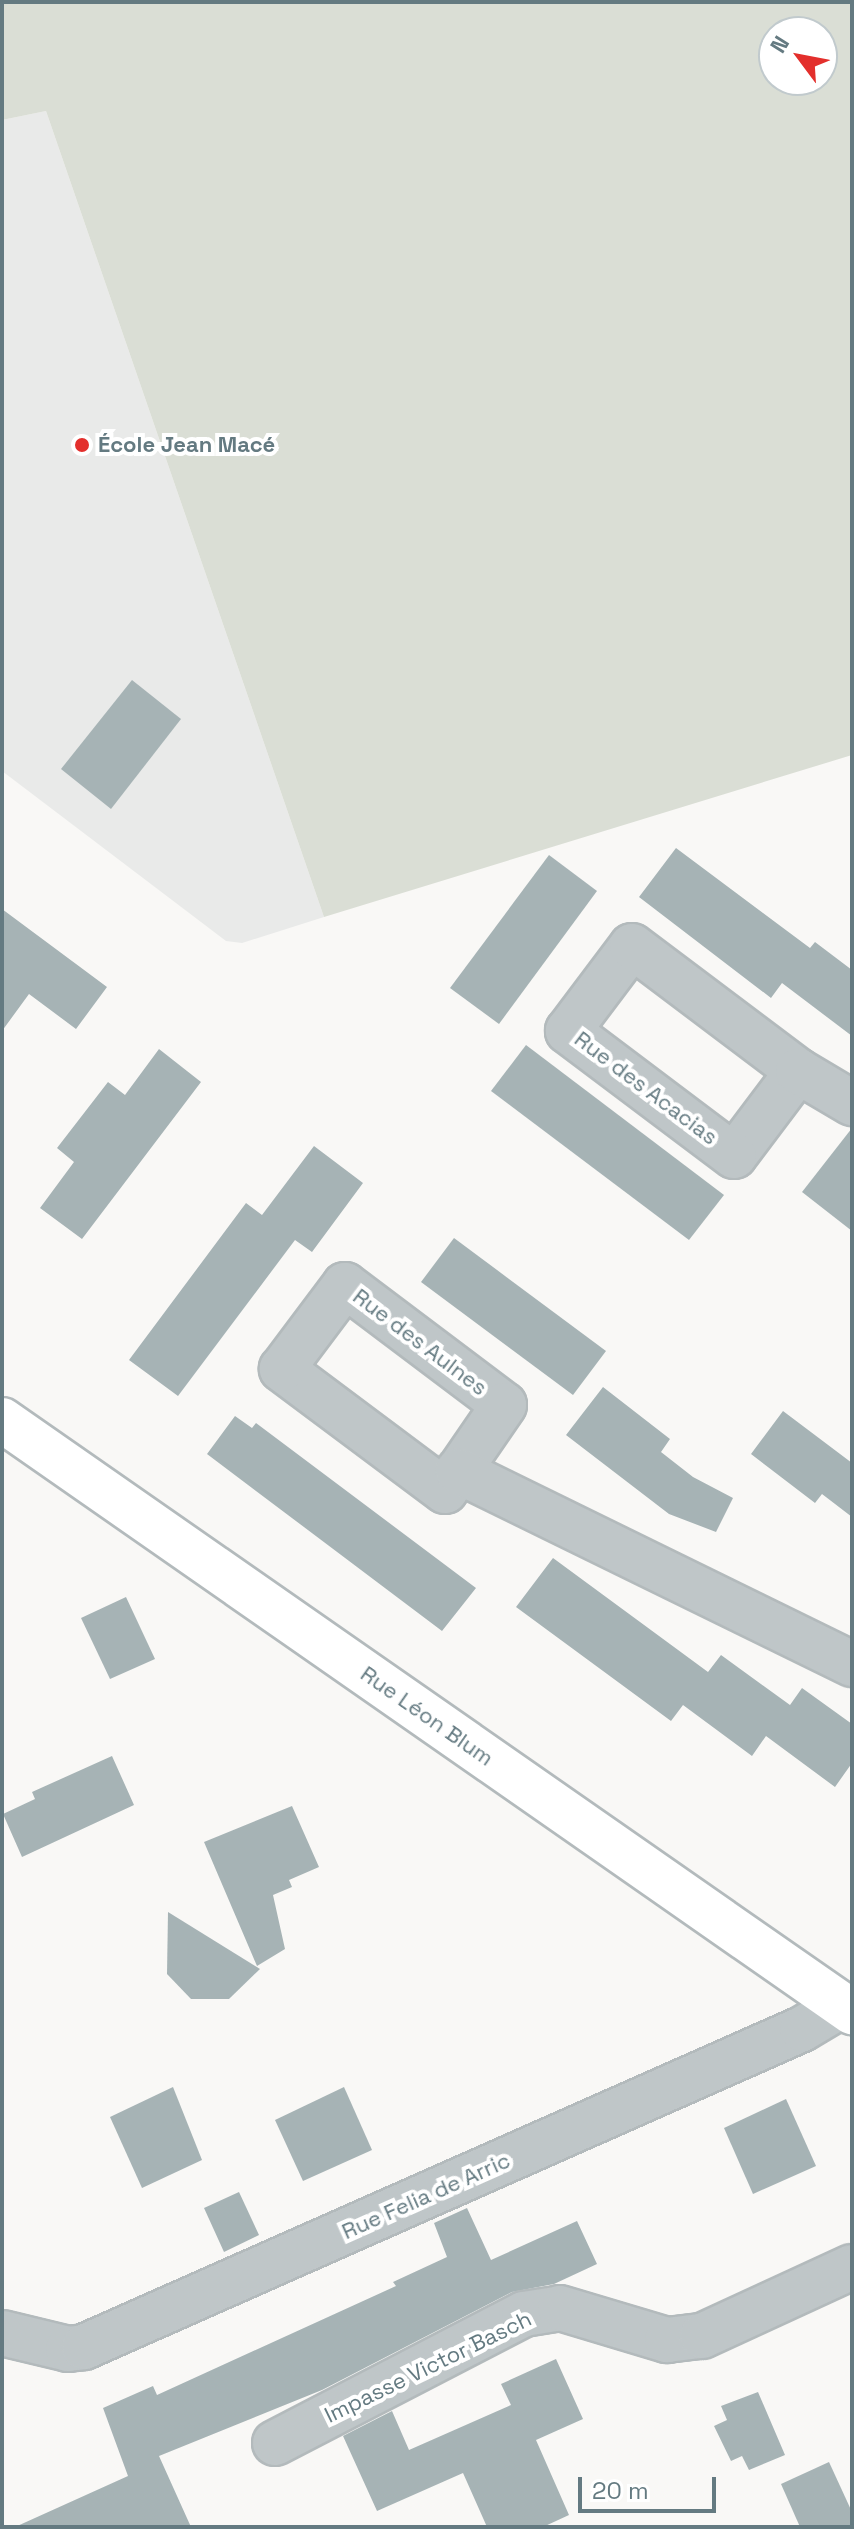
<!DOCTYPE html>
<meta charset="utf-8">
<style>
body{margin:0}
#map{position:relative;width:854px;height:2529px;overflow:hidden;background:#f9f8f6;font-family:"Space Grotesk",sans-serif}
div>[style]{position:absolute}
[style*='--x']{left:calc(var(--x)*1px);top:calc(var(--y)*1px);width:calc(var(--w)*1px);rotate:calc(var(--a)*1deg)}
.built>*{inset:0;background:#e9eae9}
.green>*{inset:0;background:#daded5}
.building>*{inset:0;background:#a6b3b5}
.roads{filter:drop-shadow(2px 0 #b3babc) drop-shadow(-2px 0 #b3babc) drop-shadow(0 2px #b3babc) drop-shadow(0 -2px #b3babc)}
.minor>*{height:44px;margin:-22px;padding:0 22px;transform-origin:22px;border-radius:22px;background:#bfc6c8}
.major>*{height:44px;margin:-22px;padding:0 22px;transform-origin:22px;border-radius:22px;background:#fff}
.dots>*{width:22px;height:22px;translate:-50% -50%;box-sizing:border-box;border:4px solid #fff;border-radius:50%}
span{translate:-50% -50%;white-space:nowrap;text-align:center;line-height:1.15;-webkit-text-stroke:8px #fff;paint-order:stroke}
.poi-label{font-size:22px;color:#647a81;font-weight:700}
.left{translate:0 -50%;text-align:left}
.street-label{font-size:22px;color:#647a81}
.frame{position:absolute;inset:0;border:4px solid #647a81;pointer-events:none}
.north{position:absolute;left:758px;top:16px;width:80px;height:80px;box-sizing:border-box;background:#fff;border:2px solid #c1cacd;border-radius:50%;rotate:302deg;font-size:22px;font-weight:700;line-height:32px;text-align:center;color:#647a81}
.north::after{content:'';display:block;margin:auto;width:28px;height:36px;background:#e32f2c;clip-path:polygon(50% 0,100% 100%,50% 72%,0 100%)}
.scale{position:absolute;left:578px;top:2477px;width:138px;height:36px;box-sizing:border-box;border:4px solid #647a81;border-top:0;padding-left:10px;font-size:24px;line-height:28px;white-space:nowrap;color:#647a81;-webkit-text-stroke:6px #fff;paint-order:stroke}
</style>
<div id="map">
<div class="built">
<div style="clip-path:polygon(46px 111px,324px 917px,242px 943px,226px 941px,2px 771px,2px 120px)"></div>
</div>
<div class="green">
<div style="clip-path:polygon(evenodd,2px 2px,852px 2px,852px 755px,324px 917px,46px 111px,2px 120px,2px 2px,774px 32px,822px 32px,822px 80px,774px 80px,774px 32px)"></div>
</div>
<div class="building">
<div style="clip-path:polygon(132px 680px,181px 719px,111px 809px,61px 769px)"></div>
<div style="clip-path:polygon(676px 848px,810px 948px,815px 942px,852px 970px,852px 1036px,782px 983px,771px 998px,639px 897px)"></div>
<div style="clip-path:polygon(549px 855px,597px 891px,499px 1024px,450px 988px)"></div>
<div style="clip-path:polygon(2px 909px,107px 987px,76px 1029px,29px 994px,2px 1031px)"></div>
<div style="clip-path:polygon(526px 1045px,724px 1195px,689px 1240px,491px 1091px)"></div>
<div style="clip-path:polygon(159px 1049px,201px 1082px,82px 1239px,40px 1208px,74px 1162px,57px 1148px,108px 1082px,125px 1095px)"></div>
<div style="clip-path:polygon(852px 1128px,852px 1231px,802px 1192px)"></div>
<div style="clip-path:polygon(314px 1146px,363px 1183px,312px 1252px,295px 1240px,178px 1396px,129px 1360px,246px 1203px,262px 1215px)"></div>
<div style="clip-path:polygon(454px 1238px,606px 1351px,573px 1395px,421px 1282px)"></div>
<div style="clip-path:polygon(603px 1387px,670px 1439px,661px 1452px,693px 1477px,733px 1498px,716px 1532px,669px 1514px,566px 1435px)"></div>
<div style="clip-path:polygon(783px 1411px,852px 1463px,852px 1517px,822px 1494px,815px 1503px,751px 1454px)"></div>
<div style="clip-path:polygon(235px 1416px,252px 1428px,256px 1423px,476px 1588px,442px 1631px,207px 1454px)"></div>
<div style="clip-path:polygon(553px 1558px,708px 1672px,721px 1655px,790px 1705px,802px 1688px,852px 1724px,852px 1763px,835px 1787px,766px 1736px,752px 1756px,683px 1705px,671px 1721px,516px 1607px)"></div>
<div style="clip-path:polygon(126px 1597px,155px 1659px,110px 1679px,81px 1618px)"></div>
<div style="clip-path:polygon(112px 1756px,134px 1805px,22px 1857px,3px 1814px,35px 1799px,32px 1792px)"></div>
<div style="clip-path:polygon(292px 1806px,319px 1867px,289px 1880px,292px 1887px,273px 1895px,285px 1949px,257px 1966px,204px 1842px)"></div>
<div style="clip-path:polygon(168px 1912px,260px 1969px,229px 1999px,191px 1999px,167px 1974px)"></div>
<div style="clip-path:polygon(173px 2087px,202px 2160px,142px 2188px,110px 2117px)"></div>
<div style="clip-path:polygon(344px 2087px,372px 2150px,303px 2181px,275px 2120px)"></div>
<div style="clip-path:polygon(786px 2099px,816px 2166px,753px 2194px,724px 2128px)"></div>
<div style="clip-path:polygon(239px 2192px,259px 2235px,224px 2252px,204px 2208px)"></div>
<div style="clip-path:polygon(467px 2208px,491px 2260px,577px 2221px,597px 2264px,554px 2284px,512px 2292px,322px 2390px,159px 2456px,191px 2527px,15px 2527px,128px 2476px,103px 2408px,153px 2386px,157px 2395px,396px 2286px,393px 2282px,447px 2257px,434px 2223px)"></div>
<div style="clip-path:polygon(556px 2359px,583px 2419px,536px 2440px,569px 2515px,543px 2527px,487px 2527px,463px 2473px,377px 2511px,343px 2436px,392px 2411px,409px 2450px,511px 2405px,501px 2384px)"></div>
<div style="clip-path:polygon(758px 2392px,785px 2455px,749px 2470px,742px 2456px,731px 2461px,714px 2426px,727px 2420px,721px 2406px)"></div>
<div style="clip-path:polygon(829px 2462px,852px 2512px,852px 2527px,800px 2527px,781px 2484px)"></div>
</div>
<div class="roads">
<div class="minor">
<div style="--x:798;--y:1071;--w:106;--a:127"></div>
<div style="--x:734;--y:1156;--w:208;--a:-143"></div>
<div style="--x:568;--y:1031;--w:106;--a:-53"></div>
<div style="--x:632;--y:946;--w:208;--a:37"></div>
<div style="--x:798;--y:1071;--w:63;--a:30.7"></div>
<div style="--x:345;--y:1285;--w:199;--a:37"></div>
<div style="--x:504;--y:1405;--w:104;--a:124.5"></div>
<div style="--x:445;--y:1491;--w:204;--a:-143.2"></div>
<div style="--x:282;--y:1369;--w:105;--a:-53.1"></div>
<div style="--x:458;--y:1471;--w:439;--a:26.1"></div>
<div style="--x:2;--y:2333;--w:68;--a:13.6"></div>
<div style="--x:68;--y:2349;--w:16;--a:-7"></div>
<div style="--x:84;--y:2347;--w:785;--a:-23.89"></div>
<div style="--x:802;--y:2029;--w:47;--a:-31"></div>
<div style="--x:275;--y:2443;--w:280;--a:-27.4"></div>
<div style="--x:524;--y:2314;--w:36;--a:-9"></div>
<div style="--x:560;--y:2308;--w:112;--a:16.7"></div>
<div style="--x:667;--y:2340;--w:35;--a:-7"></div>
<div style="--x:702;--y:2336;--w:165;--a:-24.7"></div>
</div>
<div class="major">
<div style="--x:2;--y:1420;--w:1036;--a:34.86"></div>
</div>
</div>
<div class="dots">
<div style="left:82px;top:445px;background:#e32f2c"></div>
</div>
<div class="poi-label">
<span class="left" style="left:98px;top:445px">École Jean Macé</span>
</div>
<div class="street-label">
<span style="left:646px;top:1088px;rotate:37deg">Rue des Acacias</span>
<span style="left:420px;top:1342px;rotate:37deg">Rue des Aulnes</span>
<span style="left:427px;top:1716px;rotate:35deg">Rue Léon Blum</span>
<span style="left:426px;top:2196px;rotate:-24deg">Rue Felia de Arric</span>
<span style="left:428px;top:2367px;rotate:-26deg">Impasse Victor Basch</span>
</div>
<div class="frame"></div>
<div class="north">N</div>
<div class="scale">20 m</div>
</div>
